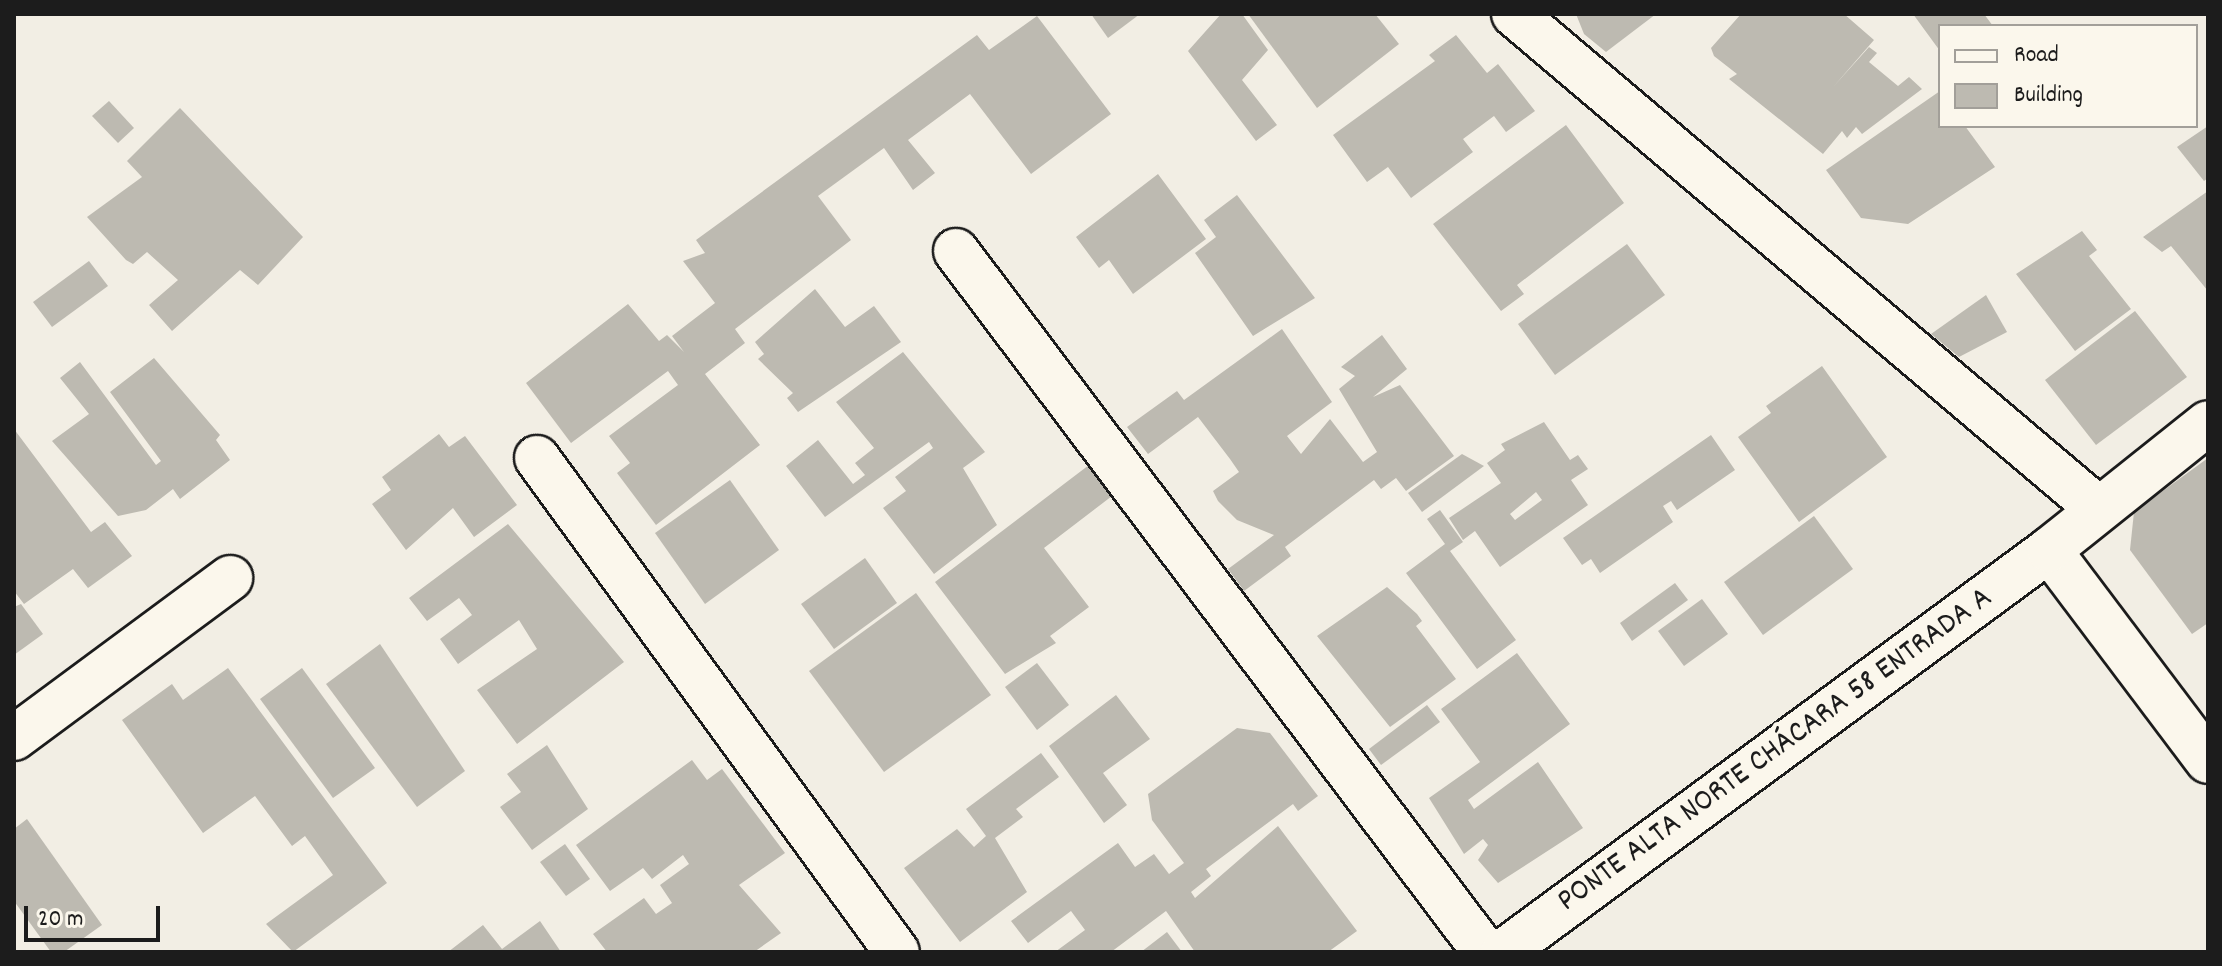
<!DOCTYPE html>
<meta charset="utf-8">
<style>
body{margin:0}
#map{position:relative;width:2222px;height:966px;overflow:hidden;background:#f2eee4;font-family:Dekko,sans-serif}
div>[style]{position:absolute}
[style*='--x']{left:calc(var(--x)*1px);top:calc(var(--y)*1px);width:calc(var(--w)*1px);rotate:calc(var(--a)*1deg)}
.building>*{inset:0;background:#bdbab1}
.roads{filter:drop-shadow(2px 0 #1c1c1c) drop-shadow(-2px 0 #1c1c1c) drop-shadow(0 2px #1c1c1c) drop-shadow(0 -2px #1c1c1c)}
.minor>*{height:44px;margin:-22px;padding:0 22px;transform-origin:22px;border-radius:22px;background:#fbf7ec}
span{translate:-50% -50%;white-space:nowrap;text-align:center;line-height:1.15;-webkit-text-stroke:8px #fbf7ec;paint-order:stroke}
.street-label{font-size:32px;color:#1c1c1c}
.frame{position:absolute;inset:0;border:16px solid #1c1c1c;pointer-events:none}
.legend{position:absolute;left:1938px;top:24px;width:260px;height:104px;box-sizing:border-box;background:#fbf7ec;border:2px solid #a29f99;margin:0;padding:10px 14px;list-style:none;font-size:24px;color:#1c1c1c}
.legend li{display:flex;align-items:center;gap:16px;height:40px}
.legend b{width:40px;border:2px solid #a29f99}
.scale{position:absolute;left:24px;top:906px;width:136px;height:36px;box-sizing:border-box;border:4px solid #1c1c1c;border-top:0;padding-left:10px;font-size:24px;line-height:28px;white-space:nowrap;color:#1c1c1c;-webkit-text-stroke:6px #fbf7ec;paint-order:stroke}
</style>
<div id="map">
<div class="building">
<div style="clip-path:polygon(1091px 14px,1140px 14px,1108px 38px)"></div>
<div style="clip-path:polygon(1221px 14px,1242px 14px,1268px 50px,1242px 80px,1277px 125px,1256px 141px,1188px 51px)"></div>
<div style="clip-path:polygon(1248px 14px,1375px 14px,1399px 44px,1317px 108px)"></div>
<div style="clip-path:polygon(1576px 14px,1656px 14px,1606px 52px,1584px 34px)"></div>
<div style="clip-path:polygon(1741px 14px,1844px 14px,1874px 40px,1834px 86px,1869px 47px,1877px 53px,1869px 62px,1898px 86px,1909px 77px,1922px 89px,1862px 134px,1856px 127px,1847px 138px,1842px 131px,1823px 154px,1729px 79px,1737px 74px,1714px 56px,1711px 48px)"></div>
<div style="clip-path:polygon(1913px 14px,1984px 14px,1993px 26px,1940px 26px,1940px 51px)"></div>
<div style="clip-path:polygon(1037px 16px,1111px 114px,1031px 174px,970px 94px,908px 140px,935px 173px,913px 190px,884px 148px,818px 196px,851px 240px,735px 329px,745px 343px,705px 374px,760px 445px,656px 525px,617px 473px,630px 463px,609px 436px,678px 385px,668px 371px,571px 443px,526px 383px,628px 304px,659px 341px,667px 335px,684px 352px,672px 336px,715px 303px,683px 261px,705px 253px,696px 240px,977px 35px,989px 50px)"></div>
<div style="clip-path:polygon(1456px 35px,1487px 73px,1498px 64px,1535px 111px,1506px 132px,1494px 116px,1463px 139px,1473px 152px,1411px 198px,1388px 167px,1367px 182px,1333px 135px,1435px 61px,1429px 55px)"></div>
<div style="clip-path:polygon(1940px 91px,1940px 126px,1965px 126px,1995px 167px,1908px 224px,1861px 218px,1826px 170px)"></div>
<div style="clip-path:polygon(109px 101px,134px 128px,118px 143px,92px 116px)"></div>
<div style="clip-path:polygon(180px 108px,303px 237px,258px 285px,240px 270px,172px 331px,149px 305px,178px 280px,147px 252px,133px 264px,126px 260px,87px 217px,142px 177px,127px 161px)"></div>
<div style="clip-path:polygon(1566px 125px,1624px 203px,1517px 285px,1524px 294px,1501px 311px,1433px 224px)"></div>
<div style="clip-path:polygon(2208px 126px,2208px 178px,2204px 181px,2177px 147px)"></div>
<div style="clip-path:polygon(1158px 174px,1206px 239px,1133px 294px,1109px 260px,1099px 268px,1076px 237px)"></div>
<div style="clip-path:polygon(2208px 191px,2208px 291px,2171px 246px,2162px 252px,2143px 237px)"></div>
<div style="clip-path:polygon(1237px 195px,1315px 298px,1253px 336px,1195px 253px,1216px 237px,1204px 220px)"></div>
<div style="clip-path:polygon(2082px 231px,2097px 250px,2089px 256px,2131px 309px,2075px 351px,2016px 274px)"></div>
<div style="clip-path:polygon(1627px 244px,1665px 295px,1555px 375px,1518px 324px)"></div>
<div style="clip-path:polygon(89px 261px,108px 286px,52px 327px,33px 302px)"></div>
<div style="clip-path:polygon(815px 289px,845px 327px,874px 306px,901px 342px,798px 412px,787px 398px,793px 393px,758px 359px,764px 354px,755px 342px)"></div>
<div style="clip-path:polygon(1986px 295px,2007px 332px,1959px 357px,1931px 334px)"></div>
<div style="clip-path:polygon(2135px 311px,2187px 377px,2096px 445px,2045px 380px)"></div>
<div style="clip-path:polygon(1282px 329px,1332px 402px,1287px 436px,1301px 454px,1330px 419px,1363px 462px,1377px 452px,1339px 389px,1355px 376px,1341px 367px,1382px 335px,1407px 369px,1373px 397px,1400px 385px,1454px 456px,1406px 491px,1396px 478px,1381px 489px,1374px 480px,1285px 547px,1291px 556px,1244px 591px,1228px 569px,1274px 535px,1237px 520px,1218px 501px,1213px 491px,1239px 472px,1230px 459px,1198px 417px,1148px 454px,1127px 427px,1177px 391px,1184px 400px)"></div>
<div style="clip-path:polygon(903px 352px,985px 452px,963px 468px,997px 525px,934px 574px,883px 508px,906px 491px,895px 477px,933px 448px,929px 442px,825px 517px,786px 466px,818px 440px,853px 484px,865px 475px,855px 463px,874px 448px,836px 402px)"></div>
<div style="clip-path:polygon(154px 358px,220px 435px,216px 440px,230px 460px,180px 499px,173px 489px,146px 510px,118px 516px,52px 441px,89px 414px,60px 378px,80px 362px,156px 465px,161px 461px,110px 392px)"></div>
<div style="clip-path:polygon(1822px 366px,1887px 457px,1799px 522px,1738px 437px,1771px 413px,1766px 406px)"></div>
<div style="clip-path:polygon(evenodd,1544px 422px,1570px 460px,1578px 455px,1588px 469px,1571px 480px,1588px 505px,1500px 567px,1475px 531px,1463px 540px,1449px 518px,1501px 483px,1487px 463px,1505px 450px,1501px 444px,1544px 422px,1536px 492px,1542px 500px,1515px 520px,1510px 514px,1536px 492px)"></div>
<div style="clip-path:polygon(14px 429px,91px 532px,105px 522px,132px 556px,88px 588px,73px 569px,24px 604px,14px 591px)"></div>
<div style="clip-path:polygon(439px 434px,449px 447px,465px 436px,517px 505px,474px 537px,453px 508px,406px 550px,372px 504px,391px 490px,382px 477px)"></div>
<div style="clip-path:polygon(1711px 435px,1735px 470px,1677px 510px,1671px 501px,1663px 506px,1673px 522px,1600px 573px,1591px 559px,1582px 565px,1563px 538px)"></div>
<div style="clip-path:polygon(1462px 454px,1484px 466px,1422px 512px,1408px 493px)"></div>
<div style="clip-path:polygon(2208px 458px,2208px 623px,2192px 634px,2130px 550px,2134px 512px)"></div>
<div style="clip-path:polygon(1089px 465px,1112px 496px,1044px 548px,1089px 607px,1050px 636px,1056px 643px,1005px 674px,935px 582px)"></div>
<div style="clip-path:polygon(730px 480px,779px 550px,705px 604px,655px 533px)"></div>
<div style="clip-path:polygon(1440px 510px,1463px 542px,1450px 551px,1516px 640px,1477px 669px,1406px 573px,1445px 544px,1427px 519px)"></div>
<div style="clip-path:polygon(1814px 516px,1853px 569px,1763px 635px,1724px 582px)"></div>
<div style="clip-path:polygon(508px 524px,624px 662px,517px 744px,477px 690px,537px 649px,519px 620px,458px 664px,440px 639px,472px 615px,459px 598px,427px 621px,409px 598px)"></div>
<div style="clip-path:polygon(865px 558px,897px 603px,834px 649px,801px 604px)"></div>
<div style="clip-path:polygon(1675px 583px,1688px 600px,1632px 641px,1620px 623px)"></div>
<div style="clip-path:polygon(1387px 587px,1417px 614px,1422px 621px,1416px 626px,1456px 679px,1390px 727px,1317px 636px)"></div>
<div style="clip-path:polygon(916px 593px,991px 695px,884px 772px,809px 671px)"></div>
<div style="clip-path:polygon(1702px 599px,1728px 634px,1684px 666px,1658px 631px)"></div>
<div style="clip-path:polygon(21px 604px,43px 634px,14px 655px,14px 607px)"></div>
<div style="clip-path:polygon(380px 644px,465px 771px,417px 807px,326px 684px)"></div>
<div style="clip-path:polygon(1517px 653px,1570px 724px,1468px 800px,1474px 809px,1538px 762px,1583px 828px,1498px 883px,1478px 860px,1488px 845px,1483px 839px,1464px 854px,1429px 798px,1480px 762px,1441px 709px)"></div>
<div style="clip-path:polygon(1037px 663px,1069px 705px,1037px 730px,1005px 687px)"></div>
<div style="clip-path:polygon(228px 668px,387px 883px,293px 952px,266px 924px,333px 875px,305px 836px,292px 846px,255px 796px,203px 833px,122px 720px,172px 684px,183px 700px)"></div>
<div style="clip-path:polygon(302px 668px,375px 768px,333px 798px,260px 699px)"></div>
<div style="clip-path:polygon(1116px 695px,1150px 739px,1103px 773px,1127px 805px,1104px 823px,1049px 746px)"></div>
<div style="clip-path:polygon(1427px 705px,1440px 722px,1381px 765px,1369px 749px)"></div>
<div style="clip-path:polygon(1237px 728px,1270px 733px,1318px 796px,1298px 811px,1293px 804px,1206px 869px,1211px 876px,1191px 892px,1195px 898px,1278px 826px,1357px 931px,1328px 952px,1195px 952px,1166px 911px,1111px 952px,1055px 952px,1085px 930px,1071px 911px,1028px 943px,1011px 921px,1118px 843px,1135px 867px,1154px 854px,1169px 874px,1184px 863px,1152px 820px,1148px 794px)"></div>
<div style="clip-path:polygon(547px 745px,588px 809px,532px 850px,500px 807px,521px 792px,507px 774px)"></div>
<div style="clip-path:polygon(1041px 753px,1059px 777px,1016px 809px,1023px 817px,995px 838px,1027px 892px,960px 942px,904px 868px,957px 829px,974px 847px,986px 836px,966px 809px)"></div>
<div style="clip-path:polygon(692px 760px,707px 780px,722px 769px,785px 853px,739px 885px,781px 933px,754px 952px,607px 952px,593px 934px,644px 898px,656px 914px,672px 903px,660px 885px,689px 864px,683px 855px,652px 879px,643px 868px,610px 891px,576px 845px)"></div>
<div style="clip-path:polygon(27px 819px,102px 925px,64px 952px,51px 952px,14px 901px,14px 829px)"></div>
<div style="clip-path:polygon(565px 844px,590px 879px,566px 896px,540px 862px)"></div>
<div style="clip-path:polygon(540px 921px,561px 952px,448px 952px,483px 925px,502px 949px)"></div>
<div style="clip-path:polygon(1167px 932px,1182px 952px,1141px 952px)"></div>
</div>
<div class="roads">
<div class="minor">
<div style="--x:1514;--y:14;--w:761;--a:40.26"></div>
<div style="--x:956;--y:251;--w:878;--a:52.96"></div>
<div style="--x:537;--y:458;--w:611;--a:53.92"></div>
<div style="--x:2049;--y:550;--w:264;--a:53"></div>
<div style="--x:14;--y:738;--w:269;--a:-36.5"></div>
<div style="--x:1503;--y:952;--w:678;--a:-36.36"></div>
<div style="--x:2049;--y:550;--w:203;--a:-38.6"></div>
</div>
</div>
<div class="street-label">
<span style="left:1776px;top:751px;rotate:-36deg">PONTE ALTA NORTE CHÁCARA 58 ENTRADA A</span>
</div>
<div class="frame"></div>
<ul class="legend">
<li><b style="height:10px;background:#fbf7ec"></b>Road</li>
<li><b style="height:22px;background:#bdbab1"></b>Building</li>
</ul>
<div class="scale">20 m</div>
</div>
